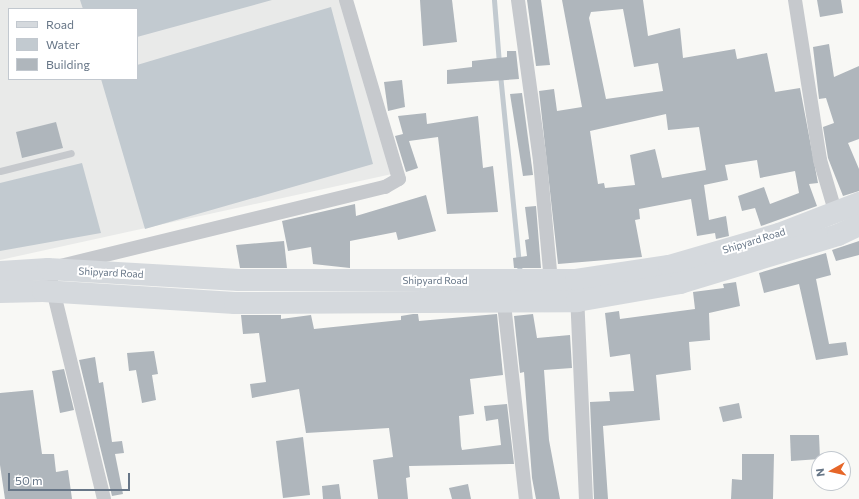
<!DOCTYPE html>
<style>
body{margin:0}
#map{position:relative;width:859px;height:499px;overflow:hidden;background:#f8f8f5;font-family:Commissioner,sans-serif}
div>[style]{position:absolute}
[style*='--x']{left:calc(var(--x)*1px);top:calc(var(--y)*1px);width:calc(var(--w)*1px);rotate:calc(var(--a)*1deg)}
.built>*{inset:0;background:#e9eae9}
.water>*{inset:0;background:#c2cad0}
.stream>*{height:5px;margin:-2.5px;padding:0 2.5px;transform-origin:2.5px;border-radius:2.5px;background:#c2cad0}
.building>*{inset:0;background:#afb6bc}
.lane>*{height:7px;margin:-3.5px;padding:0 3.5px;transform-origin:3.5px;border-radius:3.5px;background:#c6c9cd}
.street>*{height:14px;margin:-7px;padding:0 7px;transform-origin:7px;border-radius:7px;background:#c6c9cd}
.primary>*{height:22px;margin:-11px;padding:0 11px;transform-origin:11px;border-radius:11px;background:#d5d9dd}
span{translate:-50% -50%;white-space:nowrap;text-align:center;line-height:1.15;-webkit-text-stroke:4px #fff;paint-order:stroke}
.street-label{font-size:10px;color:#677687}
.legend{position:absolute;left:8px;top:8px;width:130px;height:72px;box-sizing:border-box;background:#fff;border:1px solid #c2c8cf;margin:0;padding:5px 7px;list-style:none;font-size:12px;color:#677687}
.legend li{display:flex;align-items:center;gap:8px;height:20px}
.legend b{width:20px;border:1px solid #c2c8cf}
.north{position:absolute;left:811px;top:451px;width:40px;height:40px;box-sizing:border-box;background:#fff;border:1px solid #c2c8cf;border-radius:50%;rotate:262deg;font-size:11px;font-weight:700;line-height:16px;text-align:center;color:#677687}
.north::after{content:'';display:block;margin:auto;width:14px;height:18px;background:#e66628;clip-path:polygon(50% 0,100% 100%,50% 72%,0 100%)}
.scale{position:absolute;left:8px;top:473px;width:122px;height:18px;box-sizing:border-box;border:2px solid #677687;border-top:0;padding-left:5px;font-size:12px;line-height:14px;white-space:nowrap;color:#677687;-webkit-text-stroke:3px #fff;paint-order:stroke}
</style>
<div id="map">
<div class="built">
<div style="clip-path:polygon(evenodd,0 0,340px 0,392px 174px,0 260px,0 0,9px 9px,137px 9px,137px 79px,9px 79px,9px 9px)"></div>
</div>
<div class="water">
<div style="clip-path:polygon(80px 0,272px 0,137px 37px,137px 9px,83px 9px)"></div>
<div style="clip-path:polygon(331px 7px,373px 164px,145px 229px,101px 79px,137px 79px,137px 65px)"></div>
<div style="clip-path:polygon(82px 163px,101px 233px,0 251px,0 183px)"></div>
</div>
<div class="stream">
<div style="--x:494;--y:0;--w:64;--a:85.5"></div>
<div style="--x:500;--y:74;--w:202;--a:84.3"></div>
</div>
<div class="building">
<div style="clip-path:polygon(420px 0,452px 0,457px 42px,423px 46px)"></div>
<div style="clip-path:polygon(527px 0,541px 0,550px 65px,536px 66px)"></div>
<div style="clip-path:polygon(evenodd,562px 0,643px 0,648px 36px,680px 28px,683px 58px,735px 49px,737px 59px,767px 53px,775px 92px,800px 88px,818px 183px,809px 184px,817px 206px,761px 226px,755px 208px,742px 211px,738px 196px,764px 187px,770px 204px,799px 193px,795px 171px,760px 178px,757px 160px,725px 165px,728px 180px,704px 185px,709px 220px,726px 216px,729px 236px,716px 239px,715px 233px,697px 236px,691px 199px,639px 209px,640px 219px,635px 220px,642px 257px,558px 264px,539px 91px,554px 89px,557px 111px,582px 107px,562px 0,623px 9px,634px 67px,658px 63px,663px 91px,606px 99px,589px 18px,591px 12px,623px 9px,562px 0,666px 114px,668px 130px,699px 127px,706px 170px,662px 178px,655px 149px,630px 155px,635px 185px,605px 188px,604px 183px,598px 184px,590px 131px,666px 114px)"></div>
<div style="clip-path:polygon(817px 0,841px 0,843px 13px,820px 17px)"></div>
<div style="clip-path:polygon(829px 44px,834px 77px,859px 66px,859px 139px,848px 143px,859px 169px,859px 191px,843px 196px,828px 158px,823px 127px,834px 123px,826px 98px,819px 99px,813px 47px)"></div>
<div style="clip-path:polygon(507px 51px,516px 51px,519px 79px,447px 84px,447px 70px,472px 67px,472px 61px,507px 57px)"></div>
<div style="clip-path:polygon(402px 80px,405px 107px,388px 111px,384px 82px)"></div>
<div style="clip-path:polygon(522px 93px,533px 175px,523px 176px,510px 94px)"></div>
<div style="clip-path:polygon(426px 113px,427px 124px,478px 116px,483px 168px,493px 166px,498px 212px,447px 214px,438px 137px,409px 141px,418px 168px,406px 172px,395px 136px,403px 134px,398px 116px)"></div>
<div style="clip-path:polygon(56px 122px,63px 148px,22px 158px,16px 132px)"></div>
<div style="clip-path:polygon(426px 195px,436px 231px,398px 240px,396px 232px,350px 241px,350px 268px,313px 264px,311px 247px,288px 251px,282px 221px,355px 204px,356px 216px)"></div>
<div style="clip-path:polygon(536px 206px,541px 268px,514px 268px,513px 258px,527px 256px,525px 240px,529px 239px,525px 207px)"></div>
<div style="clip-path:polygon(284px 241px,287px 268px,240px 268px,236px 245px)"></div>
<div style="clip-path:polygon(859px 241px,859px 255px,836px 261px,832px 250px)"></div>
<div style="clip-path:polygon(826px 253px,831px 275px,816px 279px,829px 344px,846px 342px,848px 355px,816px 360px,799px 284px,764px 293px,759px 273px)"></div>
<div style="clip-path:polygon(736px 282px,740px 306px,709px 313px,710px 340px,689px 342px,691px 370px,656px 375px,660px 420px,603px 426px,608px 499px,594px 499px,590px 402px,610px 401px,609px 392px,634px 391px,630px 354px,610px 357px,605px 313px,619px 311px,620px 319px,695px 309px,693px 292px,724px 288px,723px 284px)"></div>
<div style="clip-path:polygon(413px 314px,418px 314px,419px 321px,497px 314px,503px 375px,470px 379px,474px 414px,459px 416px,461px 446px,462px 450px,501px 445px,498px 419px,486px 421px,484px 406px,507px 404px,514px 464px,409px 466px,410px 477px,406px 478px,408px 499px,378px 499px,373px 460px,393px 457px,389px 428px,306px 433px,299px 389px,252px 398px,250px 384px,266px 382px,259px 333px,243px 334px,241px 315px,281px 315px,281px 319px,311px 315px,314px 329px,401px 320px,401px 316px)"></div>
<div style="clip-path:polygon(533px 314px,537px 338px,570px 335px,572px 368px,544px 370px,549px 440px,560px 499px,536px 499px,532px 478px,524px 372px,520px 373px,514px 316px)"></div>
<div style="clip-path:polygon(154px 351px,158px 374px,152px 375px,156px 400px,142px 403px,136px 370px,129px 371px,127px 353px)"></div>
<div style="clip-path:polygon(95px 357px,99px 383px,103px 382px,112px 442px,122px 441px,124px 453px,115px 454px,123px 494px,112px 496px,79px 360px)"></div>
<div style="clip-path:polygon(64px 369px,74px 410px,60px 413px,52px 371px)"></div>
<div style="clip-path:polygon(33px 390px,42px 454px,54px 454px,56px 472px,68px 470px,72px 499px,5px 499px,0 465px,0 393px)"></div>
<div style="clip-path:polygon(739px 403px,742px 418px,723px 422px,719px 407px)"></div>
<div style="clip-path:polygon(790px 435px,819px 435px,820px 459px,791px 461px)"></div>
<div style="clip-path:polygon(303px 437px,310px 495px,283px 498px,276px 441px)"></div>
<div style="clip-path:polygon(742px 454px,774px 454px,773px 499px,731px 499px,732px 479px,742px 480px)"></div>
<div style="clip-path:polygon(339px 484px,341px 499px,323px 499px,322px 486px)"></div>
<div style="clip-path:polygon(468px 484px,471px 499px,452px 499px,449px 488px)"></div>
</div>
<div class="lane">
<div style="--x:0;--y:171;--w:73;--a:-14.2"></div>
</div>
<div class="street">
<div style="--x:518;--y:0;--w:162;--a:82.2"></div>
<div style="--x:540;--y:161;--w:121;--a:84.8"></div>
<div style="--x:795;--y:0;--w:162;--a:81.1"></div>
<div style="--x:820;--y:160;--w:56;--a:73.5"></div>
<div style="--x:577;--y:294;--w:205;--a:87.5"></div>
<div style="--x:503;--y:295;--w:205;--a:83.6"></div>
<div style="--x:104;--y:499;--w:237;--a:-103.7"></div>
<div style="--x:48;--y:269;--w:347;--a:-13.7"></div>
<div style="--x:385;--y:187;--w:16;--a:-30"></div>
<div style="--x:399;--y:179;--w:187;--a:-106.5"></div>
</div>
<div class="primary">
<div style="--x:0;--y:272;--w:48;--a:-3.6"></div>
<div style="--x:48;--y:269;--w:191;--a:3.3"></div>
<div style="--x:239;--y:280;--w:337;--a:0"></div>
<div style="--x:576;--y:280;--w:94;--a:-8.6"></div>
<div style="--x:669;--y:266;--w:115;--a:-16.2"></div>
<div style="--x:779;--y:234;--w:86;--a:-21.2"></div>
<div style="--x:0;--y:292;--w:43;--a:-1.3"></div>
<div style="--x:43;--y:291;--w:192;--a:3.6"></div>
<div style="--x:235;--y:303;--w:342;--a:-0.3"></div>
<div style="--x:577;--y:301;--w:105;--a:-9.9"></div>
<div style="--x:680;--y:283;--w:165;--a:-16.9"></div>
<div style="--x:838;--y:235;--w:23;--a:-25"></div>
</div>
<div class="street-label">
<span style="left:754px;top:241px;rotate:-17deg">Shipyard Road</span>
<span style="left:111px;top:273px;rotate:3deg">Shipyard Road</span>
<span style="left:435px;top:281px">Shipyard Road</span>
</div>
<ul class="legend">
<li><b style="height:5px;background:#d5d9dd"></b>Road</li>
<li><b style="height:11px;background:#c2cad0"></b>Water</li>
<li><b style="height:11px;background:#afb6bc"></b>Building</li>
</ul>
<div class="north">N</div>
<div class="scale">50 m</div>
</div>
